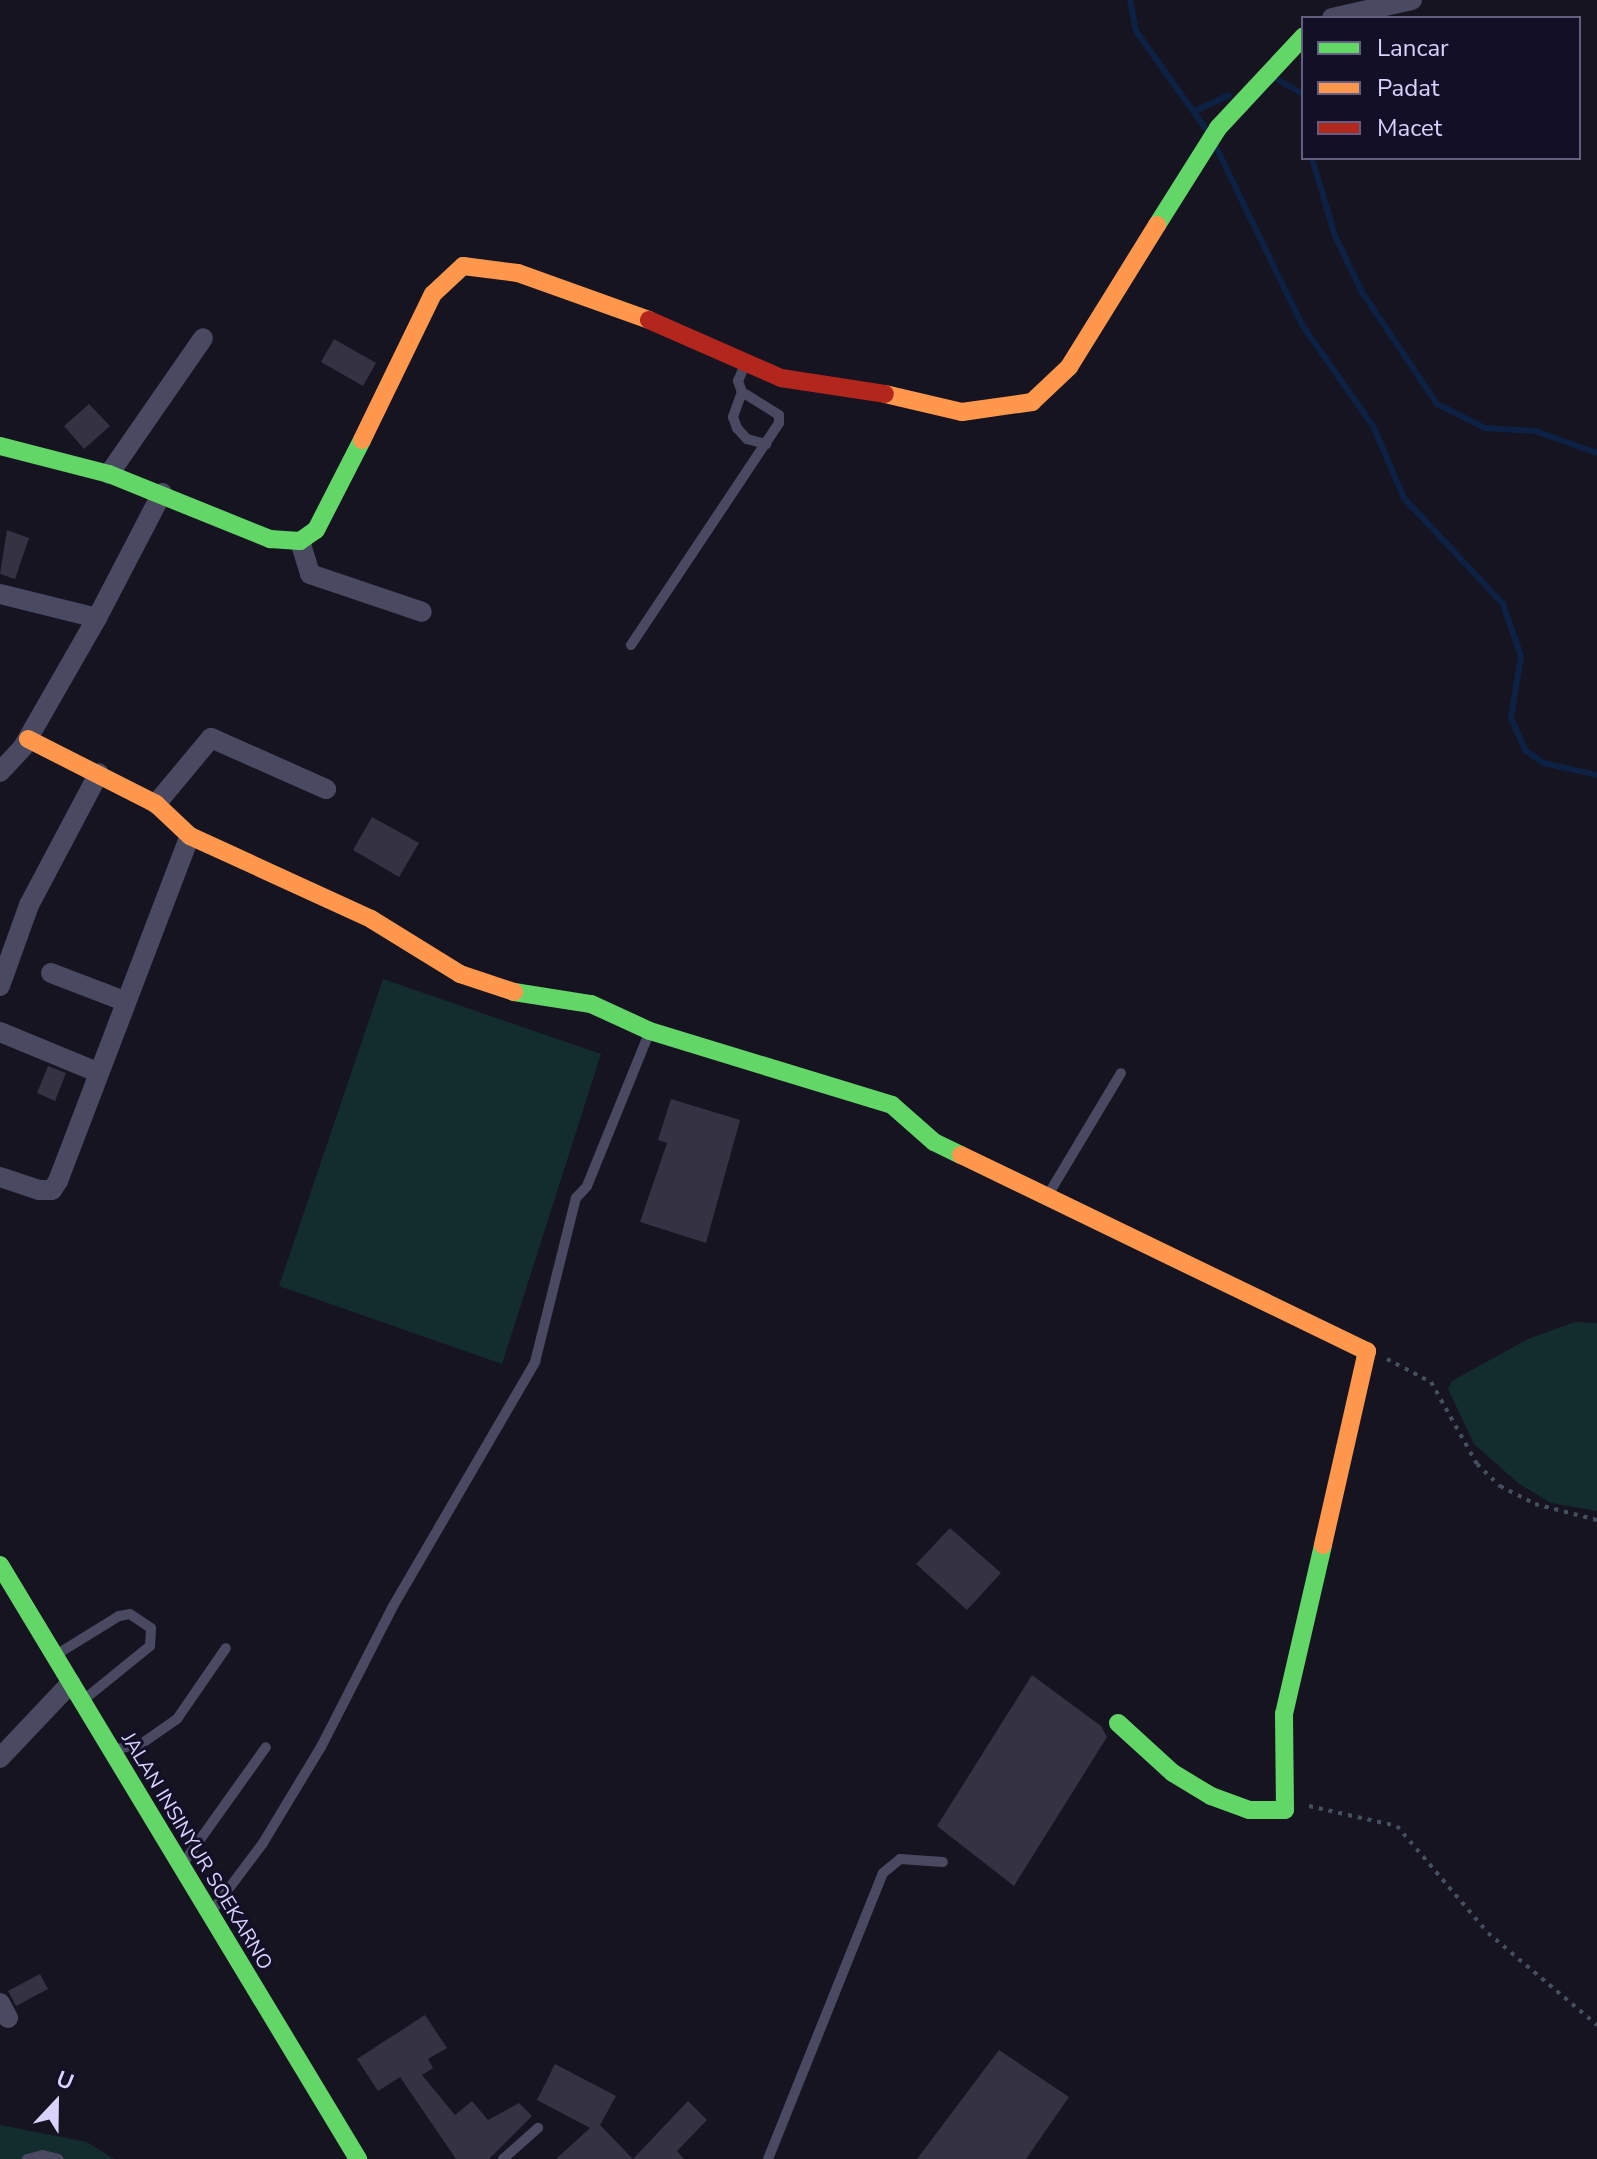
<!DOCTYPE html>
<style>
body{margin:0}
#map{position:relative;width:1597px;height:2159px;overflow:hidden;background:#161421;font-family:"Nunito Sans",sans-serif}
div>[style]{position:absolute}
[style*='--x']{left:calc(var(--x)*1px);top:calc(var(--y)*1px);width:calc(var(--w)*1px);rotate:calc(var(--a)*1deg)}
.green>*{inset:0;background:#132c2d}
.stream>*{height:6px;margin:-3px;padding:0 3px;transform-origin:3px;border-radius:3px;background:#0d2144}
.building>*{inset:0;background:#343243}
.path>*{height:4px;margin-top:-2px;transform-origin:0;background:repeating-linear-gradient(90deg,#44505f 0 4px,transparent 0 10px)}
.lane>*{height:10px;margin:-5px;padding:0 5px;transform-origin:5px;border-radius:5px;background:#4a4962}
.street>*{height:20px;margin:-10px;padding:0 10px;transform-origin:10px;border-radius:10px;background:#4a4962}
.fast>*{height:18px;margin:-9px;padding:0 9px;transform-origin:9px;border-radius:9px;background:#63d668}
.slow>*{height:18px;margin:-9px;padding:0 9px;transform-origin:9px;border-radius:9px;background:#ff974d}
.jam>*{height:18px;margin:-9px;padding:0 9px;transform-origin:9px;border-radius:9px;background:#b3261e}
span{translate:-50% -50%;white-space:nowrap;text-align:center;line-height:1.15;-webkit-text-stroke:6px #130f26;paint-order:stroke}
.street-label{font-size:20px;color:#d9d4ff}
.legend{position:absolute;left:1301px;top:16px;width:280px;height:144px;box-sizing:border-box;background:#130f26;border:2px solid #625e7d;margin:0;padding:10px 14px;list-style:none;font-size:24px;color:#d9d4ff}
.legend li{display:flex;align-items:center;gap:16px;height:40px}
.legend b{width:40px;border:2px solid #625e7d}
.north{position:absolute;left:16px;top:2063px;width:80px;height:80px;-webkit-text-stroke:6px #130f26;paint-order:stroke;rotate:22deg;font-size:22px;font-weight:700;line-height:32px;text-align:center;color:#d9d4ff}
.north::after{content:'';display:block;margin:auto;width:28px;height:36px;background:#d9d4ff;clip-path:polygon(50% 0,100% 100%,50% 72%,0 100%)}
</style>
<div id="map">
<div class="green">
<div style="clip-path:polygon(383px 979px,601px 1054px,502px 1364px,279px 1286px)"></div>
<div style="clip-path:polygon(1575px 1322px,1597px 1323px,1597px 1511px,1551px 1503px,1518px 1483px,1474px 1444px,1448px 1389px,1452px 1381px,1528px 1339px)"></div>
<div style="clip-path:polygon(0 2125px,87px 2142px,114px 2159px,0 2159px)"></div>
</div>
<div class="stream">
<div style="--x:1130;--y:0;--w:32;--a:79"></div>
<div style="--x:1136;--y:31;--w:120;--a:54.5"></div>
<div style="--x:1275;--y:78;--w:32;--a:30"></div>
<div style="--x:1197;--y:110;--w:35;--a:-25"></div>
<div style="--x:1217;--y:149;--w:195;--a:64.2"></div>
<div style="--x:1302;--y:325;--w:123;--a:54.9"></div>
<div style="--x:1373;--y:426;--w:78;--a:66.7"></div>
<div style="--x:1404;--y:498;--w:145;--a:47"></div>
<div style="--x:1503;--y:604;--w:55;--a:70.9"></div>
<div style="--x:1521;--y:656;--w:63;--a:99.2"></div>
<div style="--x:1511;--y:718;--w:35;--a:66"></div>
<div style="--x:1525;--y:750;--w:22;--a:36"></div>
<div style="--x:1543;--y:763;--w:55;--a:12.5"></div>
<div style="--x:1312;--y:158;--w:81;--a:73.6"></div>
<div style="--x:1335;--y:236;--w:62;--a:64.3"></div>
<div style="--x:1362;--y:292;--w:135;--a:56.2"></div>
<div style="--x:1437;--y:404;--w:54;--a:26.6"></div>
<div style="--x:1485;--y:428;--w:50;--a:3.4"></div>
<div style="--x:1535;--y:431;--w:66;--a:19.5"></div>
</div>
<div class="building">
<div style="clip-path:polygon(334px 339px,376px 363px,363px 386px,321px 362px)"></div>
<div style="clip-path:polygon(89px 404px,110px 426px,84px 449px,64px 426px)"></div>
<div style="clip-path:polygon(7px 530px,29px 538px,15px 579px,0 574px)"></div>
<div style="clip-path:polygon(372px 817px,419px 843px,399px 877px,353px 850px)"></div>
<div style="clip-path:polygon(48px 1066px,66px 1073px,55px 1101px,37px 1093px)"></div>
<div style="clip-path:polygon(671px 1099px,740px 1120px,706px 1243px,640px 1222px,667px 1143px,658px 1140px)"></div>
<div style="clip-path:polygon(950px 1528px,1001px 1573px,967px 1610px,916px 1564px)"></div>
<div style="clip-path:polygon(1032px 1675px,1101px 1726px,1107px 1737px,1014px 1886px,937px 1826px)"></div>
<div style="clip-path:polygon(40px 1974px,48px 1989px,16px 2006px,8px 1991px)"></div>
<div style="clip-path:polygon(425px 2015px,447px 2048px,428px 2059px,433px 2068px,422px 2075px,455px 2115px,472px 2101px,488px 2120px,519px 2103px,532px 2116px,489px 2159px,456px 2159px,400px 2077px,378px 2091px,357px 2059px)"></div>
<div style="clip-path:polygon(999px 2050px,1069px 2097px,1026px 2159px,917px 2159px)"></div>
<div style="clip-path:polygon(555px 2064px,616px 2096px,600px 2125px,633px 2159px,556px 2159px,590px 2128px,537px 2100px)"></div>
<div style="clip-path:polygon(688px 2101px,707px 2120px,677px 2151px,684px 2159px,633px 2159px)"></div>
</div>
<div class="path">
<div style="--x:1387;--y:1359;--w:50;--a:27.6"></div>
<div style="--x:1431;--y:1382;--w:94;--a:60.7"></div>
<div style="--x:1477;--y:1464;--w:32;--a:44"></div>
<div style="--x:1500;--y:1486;--w:39;--a:27"></div>
<div style="--x:1535;--y:1504;--w:64;--a:14.5"></div>
<div style="--x:1309;--y:1806;--w:90;--a:12.8"></div>
<div style="--x:1397;--y:1826;--w:140;--a:49.6"></div>
<div style="--x:1488;--y:1933;--w:143;--a:40.2"></div>
</div>
<div class="lane">
<div style="--x:742;--y:392;--w:27;--a:110"></div>
<div style="--x:733;--y:417;--w:12;--a:70"></div>
<div style="--x:737;--y:428;--w:15;--a:48"></div>
<div style="--x:747;--y:439;--w:20;--a:15"></div>
<div style="--x:631;--y:645;--w:267;--a:-56.3"></div>
<div style="--x:779;--y:423;--w:8;--a:-90"></div>
<div style="--x:779;--y:415;--w:44;--a:-148.1"></div>
<div style="--x:742;--y:392;--w:12;--a:-110"></div>
<div style="--x:738;--y:381;--w:15;--a:-67"></div>
<div style="--x:1048;--y:1195;--w:142;--a:-59.1"></div>
<div style="--x:59;--y:1653;--w:70;--a:-31.7"></div>
<div style="--x:119;--y:1616;--w:11;--a:-10"></div>
<div style="--x:130;--y:1614;--w:25;--a:34"></div>
<div style="--x:151;--y:1628;--w:18;--a:93"></div>
<div style="--x:150;--y:1646;--w:82;--a:140.9"></div>
<div style="--x:117;--y:1749;--w:25;--a:-12"></div>
<div style="--x:141;--y:1744;--w:44;--a:-34.8"></div>
<div style="--x:177;--y:1719;--w:86;--a:-55.4"></div>
<div style="--x:184;--y:1862;--w:141;--a:-54.5"></div>
<div style="--x:212;--y:1911;--w:85;--a:-53.1"></div>
<div style="--x:263;--y:1843;--w:112;--a:-58.9"></div>
<div style="--x:321;--y:1747;--w:156;--a:-62.9"></div>
<div style="--x:392;--y:1608;--w:285;--a:-59.8"></div>
<div style="--x:535;--y:1362;--w:169;--a:-76"></div>
<div style="--x:576;--y:1198;--w:16;--a:-47"></div>
<div style="--x:587;--y:1186;--w:165;--a:-67.9"></div>
<div style="--x:27;--y:2159;--w:16;--a:-14"></div>
<div style="--x:43;--y:2155;--w:16;--a:15"></div>
<div style="--x:503;--y:2159;--w:47;--a:-41.5"></div>
<div style="--x:768;--y:2159;--w:308;--a:-68.1"></div>
<div style="--x:883;--y:1873;--w:22;--a:-39"></div>
<div style="--x:900;--y:1859;--w:43;--a:4"></div>
</div>
<div class="street">
<div style="--x:1332;--y:18;--w:82;--a:-12.7"></div>
<div style="--x:109;--y:474;--w:165;--a:-55.3"></div>
<div style="--x:300;--y:541;--w:34;--a:73"></div>
<div style="--x:310;--y:574;--w:118;--a:18.7"></div>
<div style="--x:0;--y:594;--w:100;--a:13.9"></div>
<div style="--x:97;--y:618;--w:141;--a:-62.5"></div>
<div style="--x:0;--y:772;--w:34;--a:-47"></div>
<div style="--x:23;--y:747;--w:149;--a:-60.2"></div>
<div style="--x:156;--y:804;--w:86;--a:-50.2"></div>
<div style="--x:211;--y:738;--w:126;--a:23.9"></div>
<div style="--x:51;--y:973;--w:78;--a:21"></div>
<div style="--x:0;--y:986;--w:86;--a:-70.3"></div>
<div style="--x:29;--y:905;--w:149;--a:-62.1"></div>
<div style="--x:0;--y:1032;--w:105;--a:22.4"></div>
<div style="--x:0;--y:1177;--w:41;--a:18.4"></div>
<div style="--x:39;--y:1190;--w:13;--a:0"></div>
<div style="--x:52;--y:1190;--w:11;--a:-56"></div>
<div style="--x:58;--y:1181;--w:369;--a:-69.1"></div>
<div style="--x:0;--y:1758;--w:103;--a:-46.6"></div>
<div style="--x:0;--y:2003;--w:17;--a:62"></div>
</div>
<div class="fast">
<div style="--x:1157;--y:225;--w:115;--a:-57.8"></div>
<div style="--x:1218;--y:128;--w:125;--a:-47"></div>
<div style="--x:0;--y:446;--w:113;--a:14.4"></div>
<div style="--x:109;--y:474;--w:174;--a:22"></div>
<div style="--x:270;--y:539;--w:30;--a:4"></div>
<div style="--x:300;--y:541;--w:19;--a:-35"></div>
<div style="--x:316;--y:530;--w:101;--a:-62.9"></div>
<div style="--x:514;--y:992;--w:78;--a:8.9"></div>
<div style="--x:591;--y:1004;--w:65;--a:24.6"></div>
<div style="--x:650;--y:1031;--w:253;--a:17"></div>
<div style="--x:892;--y:1105;--w:56;--a:41.4"></div>
<div style="--x:934;--y:1142;--w:30;--a:26"></div>
<div style="--x:0;--y:1565;--w:694;--a:58.92"></div>
<div style="--x:1118;--y:1723;--w:74;--a:42.3"></div>
<div style="--x:1173;--y:1773;--w:44;--a:31.2"></div>
<div style="--x:1211;--y:1796;--w:40;--a:20.2"></div>
<div style="--x:1249;--y:1810;--w:36;--a:0"></div>
<div style="--x:1285;--y:1810;--w:96;--a:-90.6"></div>
<div style="--x:1284;--y:1714;--w:173;--a:-77"></div>
</div>
<div class="slow">
<div style="--x:885;--y:394;--w:79;--a:13.2"></div>
<div style="--x:962;--y:412;--w:71;--a:-8.1"></div>
<div style="--x:1032;--y:402;--w:51;--a:-43.4"></div>
<div style="--x:1069;--y:367;--w:167;--a:-58.2"></div>
<div style="--x:362;--y:440;--w:162;--a:-64.1"></div>
<div style="--x:433;--y:294;--w:41;--a:-43"></div>
<div style="--x:463;--y:266;--w:55;--a:7.3"></div>
<div style="--x:518;--y:273;--w:139;--a:19.7"></div>
<div style="--x:28;--y:739;--w:144;--a:26.9"></div>
<div style="--x:156;--y:804;--w:47;--a:43.3"></div>
<div style="--x:190;--y:836;--w:199;--a:24.6"></div>
<div style="--x:371;--y:919;--w:105;--a:31.7"></div>
<div style="--x:460;--y:974;--w:57;--a:18.4"></div>
<div style="--x:961;--y:1155;--w:451;--a:25.8"></div>
<div style="--x:1367;--y:1351;--w:199;--a:102.8"></div>
</div>
<div class="jam">
<div style="--x:649;--y:320;--w:144;--a:23.7"></div>
<div style="--x:781;--y:378;--w:105;--a:8.7"></div>
</div>
<div class="street-label">
<span style="left:197px;top:1851px;rotate:59deg">JALAN INSINYUR SOEKARNO</span>
</div>
<ul class="legend">
<li><b style="height:10px;background:#63d668"></b>Lancar</li>
<li><b style="height:10px;background:#ff974d"></b>Padat</li>
<li><b style="height:10px;background:#b3261e"></b>Macet</li>
</ul>
<div class="north">U</div>
</div>
